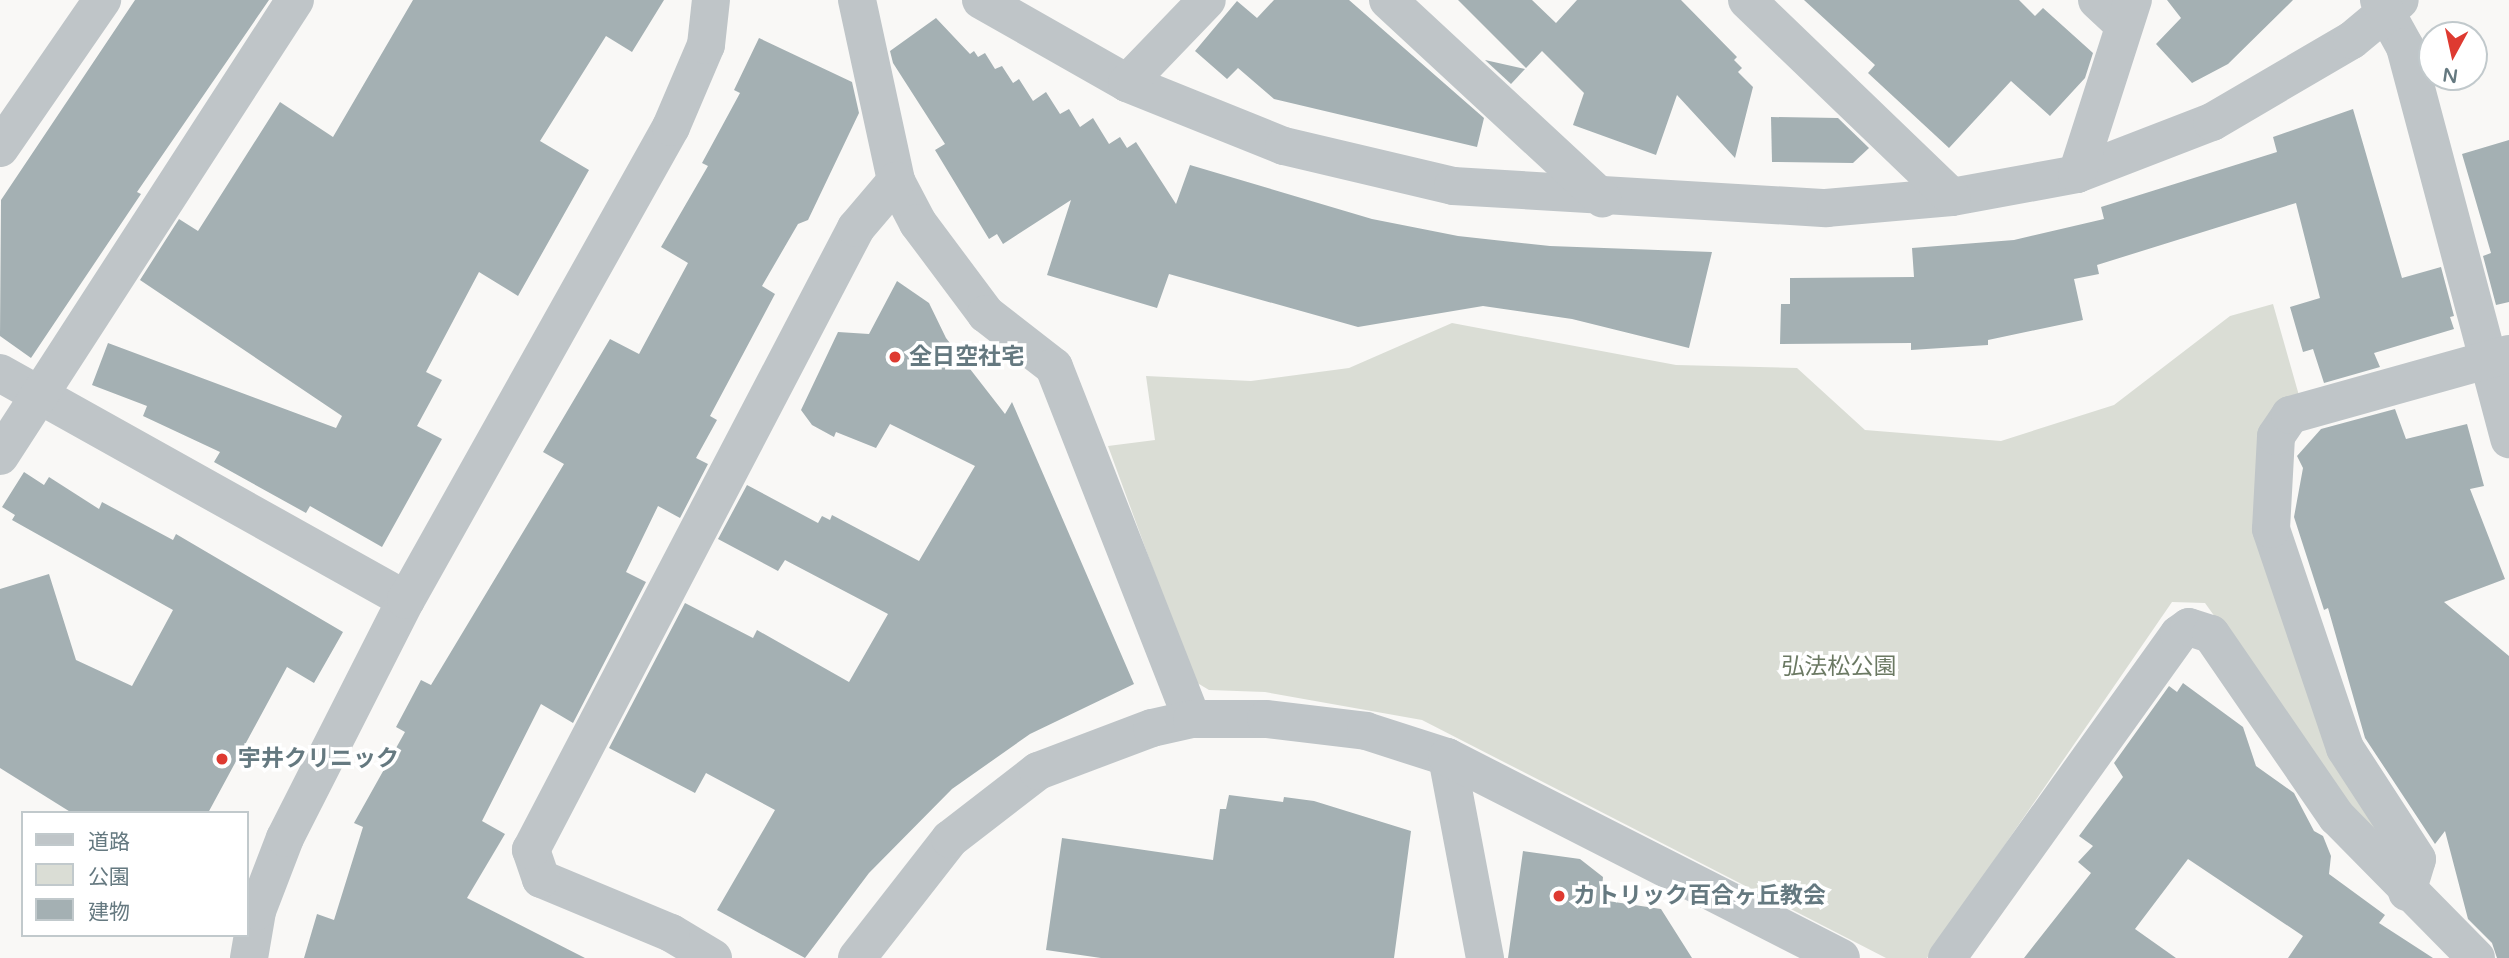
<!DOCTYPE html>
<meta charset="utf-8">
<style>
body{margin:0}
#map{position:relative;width:2509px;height:958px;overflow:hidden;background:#f9f8f6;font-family:"Varela Round","Noto Sans JP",sans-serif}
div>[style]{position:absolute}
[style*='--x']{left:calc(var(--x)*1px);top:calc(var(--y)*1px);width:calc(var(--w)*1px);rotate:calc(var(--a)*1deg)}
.green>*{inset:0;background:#daddd5}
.building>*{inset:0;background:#a4b0b3}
.minor>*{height:38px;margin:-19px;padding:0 19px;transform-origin:19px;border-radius:19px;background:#bfc5c8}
.dots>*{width:19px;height:19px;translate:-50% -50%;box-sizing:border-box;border:4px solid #fff;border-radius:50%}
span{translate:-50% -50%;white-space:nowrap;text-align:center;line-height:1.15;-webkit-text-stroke:7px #fff;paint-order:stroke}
.poi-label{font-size:23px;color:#657980;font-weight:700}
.left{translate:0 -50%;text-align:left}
.park-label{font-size:23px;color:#6b7963}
.legend{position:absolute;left:21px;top:811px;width:228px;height:126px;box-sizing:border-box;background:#fff;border:2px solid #c1c9cc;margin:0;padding:9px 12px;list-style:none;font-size:21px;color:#657980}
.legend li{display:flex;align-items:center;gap:14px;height:35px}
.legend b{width:35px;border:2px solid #c1c9cc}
.north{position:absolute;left:2418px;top:21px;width:70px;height:70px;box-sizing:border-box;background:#fff;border:2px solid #c1c9cc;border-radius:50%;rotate:188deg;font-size:19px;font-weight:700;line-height:28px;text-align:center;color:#657980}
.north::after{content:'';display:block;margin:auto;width:24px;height:32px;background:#de3a31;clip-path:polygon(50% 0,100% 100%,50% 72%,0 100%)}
</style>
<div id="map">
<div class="green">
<div style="clip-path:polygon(2273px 304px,2300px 399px,2258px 514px,2394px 849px,2359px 818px,2205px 603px,2172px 602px,1927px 958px,1886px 958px,1422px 720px,1265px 692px,1209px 690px,1194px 681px,1108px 446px,1155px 440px,1146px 376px,1251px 381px,1349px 368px,1452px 323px,1676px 365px,1797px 368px,1865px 430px,2001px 441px,2114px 405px,2230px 316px)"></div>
</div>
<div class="building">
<div style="clip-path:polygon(135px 0,269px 0,137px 192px,141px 194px,31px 358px,0 336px,1px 200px)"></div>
<div style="clip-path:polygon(413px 0,664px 0,632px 52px,606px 36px,540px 141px,589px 170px,518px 296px,479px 272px,426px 372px,442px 380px,417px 426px,442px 439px,382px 547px,310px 506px,306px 513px,214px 462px,220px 452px,143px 416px,147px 406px,92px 385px,108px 343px,336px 428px,342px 416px,140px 280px,179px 219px,198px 231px,280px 102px,333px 137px)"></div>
<div style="clip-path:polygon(1274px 0,1349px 0,1484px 118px,1477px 147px,1274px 99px,1238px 68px,1227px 79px,1195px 51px,1237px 1px,1257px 18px)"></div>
<div style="clip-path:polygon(1458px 0,1532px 0,1556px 23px,1577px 0,1681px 0,1737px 57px,1734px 60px,1742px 68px,1738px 72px,1753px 87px,1735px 158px,1677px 95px,1656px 155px,1573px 125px,1584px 93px,1542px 51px,1526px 68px)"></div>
<div style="clip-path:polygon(1804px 0,2019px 0,2035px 16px,2043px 8px,2093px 53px,2085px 78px,2050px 116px,2011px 81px,1949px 148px,1868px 73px,1875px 65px)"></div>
<div style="clip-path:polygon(2167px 0,2293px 0,2228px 64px,2192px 83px,2156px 44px,2181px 18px)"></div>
<div style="clip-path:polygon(936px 18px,970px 54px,974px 51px,978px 57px,985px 53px,995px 69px,1002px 66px,1013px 83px,1019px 79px,1033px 101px,1046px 92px,1060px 114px,1069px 109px,1080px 127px,1093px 118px,1109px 144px,1120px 137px,1127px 148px,1136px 142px,1176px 204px,1190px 165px,1372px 219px,1458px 236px,1550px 246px,1712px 252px,1689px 348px,1572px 319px,1483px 306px,1358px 327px,1169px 274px,1157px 308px,1047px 275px,1071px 200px,1003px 244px,997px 234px,989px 239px,935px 150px,945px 144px,893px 63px,890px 51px)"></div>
<div style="clip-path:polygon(759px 38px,852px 82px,859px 113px,808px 220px,798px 224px,762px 286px,775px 294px,710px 416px,717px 420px,696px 458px,708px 464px,680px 518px,658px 506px,626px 572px,646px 582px,573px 723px,541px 704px,482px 821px,505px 834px,467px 898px,585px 958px,304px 958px,317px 914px,334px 920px,363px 827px,354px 823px,405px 732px,396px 727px,421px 680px,431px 685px,564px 464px,543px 452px,610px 339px,639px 354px,688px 263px,661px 247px,708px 166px,702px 163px,740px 93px,734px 90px)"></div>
<div style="clip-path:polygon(1485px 60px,1525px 69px,1511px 84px)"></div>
<div style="clip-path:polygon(2353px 109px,2402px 278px,2441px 267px,2454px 316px,2450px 317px,2454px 329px,2374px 353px,2380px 367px,2324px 383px,2313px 349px,2303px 352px,2290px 307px,2320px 298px,2296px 203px,2097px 265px,2099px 274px,2074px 279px,2083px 320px,1988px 340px,1988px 345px,1911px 350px,1911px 343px,1780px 344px,1781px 304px,1790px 304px,1790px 278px,1914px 277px,1912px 248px,2014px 240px,2104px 219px,2101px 207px,2277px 152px,2273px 137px)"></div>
<div style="clip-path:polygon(1771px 117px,1838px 118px,1869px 148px,1853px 163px,1772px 162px)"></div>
<div style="clip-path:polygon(2509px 140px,2509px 302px,2496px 305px,2483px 256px,2491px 253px,2462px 154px)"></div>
<div style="clip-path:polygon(897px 281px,929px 303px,946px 338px,1005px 414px,1012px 402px,1134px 684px,1030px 734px,952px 789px,869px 873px,805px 958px,717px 910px,775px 810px,706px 773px,695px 793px,609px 748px,685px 603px,753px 638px,757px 630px,849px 682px,888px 614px,785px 560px,778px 571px,718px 539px,747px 485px,818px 523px,822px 516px,830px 520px,832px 515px,919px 561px,975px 466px,890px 424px,876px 448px,836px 432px,834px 437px,812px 425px,801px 410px,838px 332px,869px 334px)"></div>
<div style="clip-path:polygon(2395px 409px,2406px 439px,2467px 424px,2484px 486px,2470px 489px,2505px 579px,2444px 602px,2509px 656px,2509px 958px,2497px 958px,2492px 943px,2468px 919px,2445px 831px,2435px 844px,2365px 738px,2328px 608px,2324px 610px,2294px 517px,2303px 468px,2297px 456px,2321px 429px)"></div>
<div style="clip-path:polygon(24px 472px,44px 485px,49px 477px,99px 509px,102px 502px,173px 540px,176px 534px,343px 632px,314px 683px,287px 667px,208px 813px,72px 813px,0 768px,0 589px,49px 574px,76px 660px,132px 686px,173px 610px,12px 520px,15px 515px,2px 507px)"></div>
<div style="clip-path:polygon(2183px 683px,2243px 727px,2256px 766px,2294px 793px,2314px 831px,2323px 836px,2331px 856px,2329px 874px,2385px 915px,2379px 923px,2433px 958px,2288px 958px,2303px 936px,2188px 859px,2135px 929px,2176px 958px,2024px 958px,2091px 873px,2078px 862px,2093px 846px,2079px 836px,2123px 777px,2114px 763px,2169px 686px,2177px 692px)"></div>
<div style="clip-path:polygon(1229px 795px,1283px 802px,1284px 797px,1314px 801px,1411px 831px,1394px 958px,1101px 958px,1046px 950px,1062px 838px,1213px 860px,1220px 809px,1226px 809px)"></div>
<div style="clip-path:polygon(1523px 851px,1580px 859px,1603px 877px,1601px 900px,1661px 909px,1692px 958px,1508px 958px)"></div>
</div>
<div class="minor">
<div style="--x:857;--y:0;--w:185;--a:77.8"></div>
<div style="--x:896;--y:181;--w:47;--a:62.4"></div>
<div style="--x:918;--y:223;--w:114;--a:53.2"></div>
<div style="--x:986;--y:314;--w:86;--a:37.9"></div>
<div style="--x:1054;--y:367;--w:378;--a:68.6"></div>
<div style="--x:981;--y:0;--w:168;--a:29.6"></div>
<div style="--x:1127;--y:83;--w:169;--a:21.9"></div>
<div style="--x:1284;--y:146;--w:174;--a:13.3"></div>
<div style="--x:1453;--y:186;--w:374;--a:3.4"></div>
<div style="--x:1826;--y:208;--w:126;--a:-5"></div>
<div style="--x:1952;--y:197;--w:127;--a:-10.4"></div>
<div style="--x:2077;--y:174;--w:145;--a:-21.1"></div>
<div style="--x:2212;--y:122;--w:162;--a:-30.4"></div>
<div style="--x:2352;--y:40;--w:62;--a:-39.8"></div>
<div style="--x:1388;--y:0;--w:292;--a:42.8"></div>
<div style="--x:1747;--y:0;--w:284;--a:43.9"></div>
<div style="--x:2097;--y:0;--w:37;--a:43"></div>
<div style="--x:2379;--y:0;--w:54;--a:61"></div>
<div style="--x:2405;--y:47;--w:406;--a:75.1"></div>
<div style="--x:1127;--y:83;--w:115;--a:-46.1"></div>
<div style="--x:0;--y:148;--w:180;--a:-55.4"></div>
<div style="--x:2077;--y:174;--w:183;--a:-72.2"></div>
<div style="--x:0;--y:373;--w:465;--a:29.2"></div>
<div style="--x:0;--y:456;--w:543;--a:-57.1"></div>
<div style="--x:1447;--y:757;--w:205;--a:79.3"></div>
<div style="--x:2407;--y:892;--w:34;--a:-73"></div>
<div style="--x:2417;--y:859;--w:132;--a:-123"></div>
<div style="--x:2345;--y:748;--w:231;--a:-108.7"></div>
<div style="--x:2271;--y:529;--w:93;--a:-86.9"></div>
<div style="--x:2276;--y:436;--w:25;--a:-56"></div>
<div style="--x:2290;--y:415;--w:227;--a:-15.6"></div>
<div style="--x:249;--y:958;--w:48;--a:-80.3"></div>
<div style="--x:257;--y:911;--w:78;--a:-69"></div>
<div style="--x:285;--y:838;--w:267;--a:-63.1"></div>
<div style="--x:406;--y:600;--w:542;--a:-60.74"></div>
<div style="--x:671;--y:127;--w:89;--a:-66.9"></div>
<div style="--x:706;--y:45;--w:45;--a:-83.7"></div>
<div style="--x:713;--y:958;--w:49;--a:-149.2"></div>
<div style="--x:671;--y:933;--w:141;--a:-157.4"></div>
<div style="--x:541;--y:879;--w:31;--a:-109"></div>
<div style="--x:531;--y:850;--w:702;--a:-62.41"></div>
<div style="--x:856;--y:228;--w:62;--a:-49.6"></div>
<div style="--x:857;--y:958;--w:151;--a:-52"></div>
<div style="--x:950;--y:839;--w:111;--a:-37.7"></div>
<div style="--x:1038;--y:771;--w:122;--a:-20.7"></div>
<div style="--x:1152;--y:728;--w:41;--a:-12.7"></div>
<div style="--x:1192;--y:719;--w:74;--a:0"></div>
<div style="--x:1266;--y:719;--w:101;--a:6.8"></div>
<div style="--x:1366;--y:731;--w:85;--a:17.8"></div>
<div style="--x:1447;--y:757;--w:442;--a:27"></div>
<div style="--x:1947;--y:958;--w:398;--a:-54.4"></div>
<div style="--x:2179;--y:634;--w:12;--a:-35"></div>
<div style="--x:2189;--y:627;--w:23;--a:18"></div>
<div style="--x:2211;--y:634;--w:222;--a:55.5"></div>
<div style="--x:2337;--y:817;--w:198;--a:45.4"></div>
</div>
<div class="dots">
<div style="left:895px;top:357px;background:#de3a31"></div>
<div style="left:222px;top:759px;background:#de3a31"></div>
<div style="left:1559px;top:896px;background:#de3a31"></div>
</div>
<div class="poi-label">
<span class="left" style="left:909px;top:357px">全日空社宅</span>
<span class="left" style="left:238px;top:759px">宇井クリニック</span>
<span class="left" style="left:1573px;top:896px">カトリック百合ヶ丘教会</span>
</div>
<div class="park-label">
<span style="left:1839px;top:667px">弘法松公園</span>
</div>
<ul class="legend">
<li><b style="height:9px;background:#bfc5c8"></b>道路</li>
<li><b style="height:19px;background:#daddd5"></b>公園</li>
<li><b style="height:19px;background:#a4b0b3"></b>建物</li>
</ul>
<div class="north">N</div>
</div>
